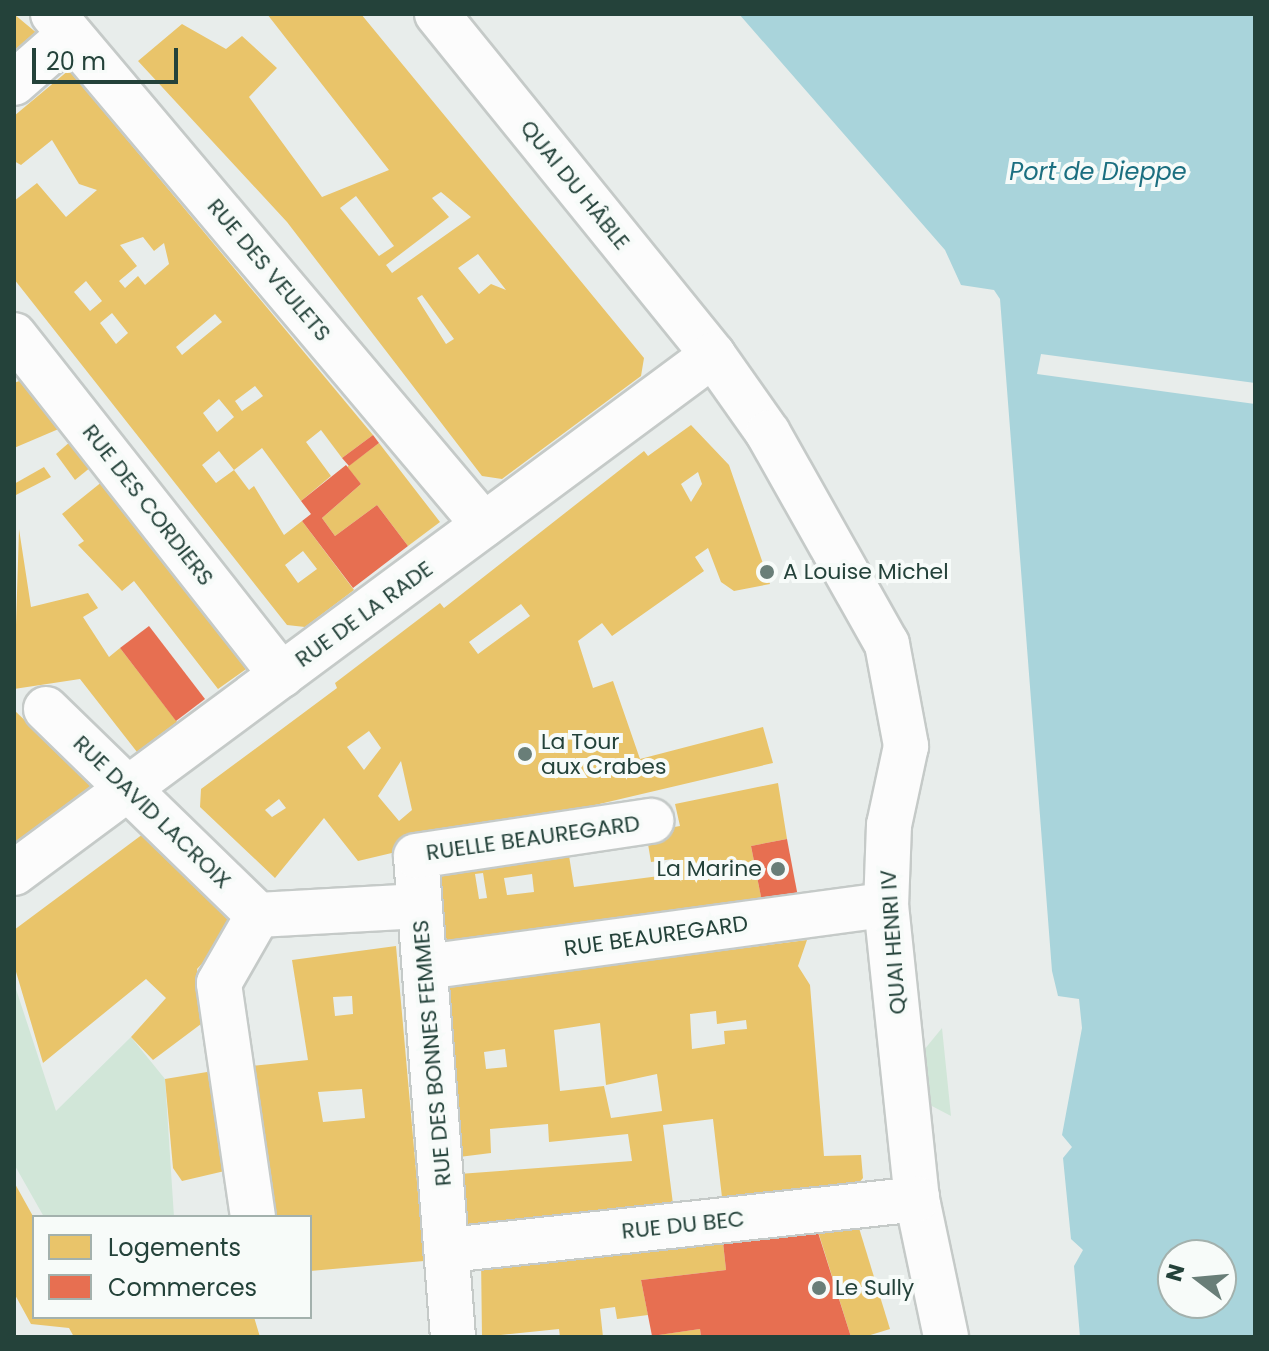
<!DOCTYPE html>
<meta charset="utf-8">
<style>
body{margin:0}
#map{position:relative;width:1269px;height:1351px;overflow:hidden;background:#e8edeb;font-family:Poppins,sans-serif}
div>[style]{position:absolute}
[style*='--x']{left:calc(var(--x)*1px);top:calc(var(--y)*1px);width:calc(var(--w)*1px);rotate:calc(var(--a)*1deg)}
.green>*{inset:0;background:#d1e6d8}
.water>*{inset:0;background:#a9d4db}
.pier>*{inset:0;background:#e8edeb}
.homes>*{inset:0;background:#e9c46a}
.shops>*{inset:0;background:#e76f51}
.roads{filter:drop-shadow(2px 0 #c5cac8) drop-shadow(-2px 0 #c5cac8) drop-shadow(0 2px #c5cac8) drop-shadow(0 -2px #c5cac8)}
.minor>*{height:44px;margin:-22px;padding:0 22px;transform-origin:22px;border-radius:22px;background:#fcfcfc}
.dots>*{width:22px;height:22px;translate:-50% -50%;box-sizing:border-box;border:4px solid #f7fbf9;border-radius:50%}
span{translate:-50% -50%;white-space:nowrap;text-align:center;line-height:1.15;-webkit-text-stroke:8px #f7fbf9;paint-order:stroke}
.street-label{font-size:22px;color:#24423a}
.poi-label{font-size:22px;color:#24423a}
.left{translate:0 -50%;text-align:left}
.right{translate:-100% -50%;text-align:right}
.water-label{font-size:24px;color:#1c6f80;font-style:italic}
.frame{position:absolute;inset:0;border:16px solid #24423a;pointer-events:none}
.legend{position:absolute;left:32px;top:1215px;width:280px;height:104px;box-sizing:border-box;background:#f7fbf9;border:2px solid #a3b1ad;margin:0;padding:10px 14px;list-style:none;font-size:24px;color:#24423a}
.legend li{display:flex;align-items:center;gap:16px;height:40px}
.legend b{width:40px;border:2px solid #a3b1ad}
.north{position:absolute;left:1157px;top:1239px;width:80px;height:80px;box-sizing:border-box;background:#f7fbf9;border:2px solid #a3b1ad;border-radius:50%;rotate:286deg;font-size:22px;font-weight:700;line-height:32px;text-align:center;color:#24423a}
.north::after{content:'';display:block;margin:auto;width:28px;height:36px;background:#697e78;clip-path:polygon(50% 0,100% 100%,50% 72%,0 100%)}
.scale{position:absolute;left:32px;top:48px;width:146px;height:36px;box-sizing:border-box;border:4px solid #24423a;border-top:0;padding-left:10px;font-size:24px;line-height:28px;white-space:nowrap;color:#24423a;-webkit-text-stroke:6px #f7fbf9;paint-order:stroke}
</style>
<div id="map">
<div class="green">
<div style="clip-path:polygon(14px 983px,56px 1111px,131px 1037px,165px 1079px,174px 1217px,44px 1217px,14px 1164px)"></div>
<div style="clip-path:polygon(942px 1028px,951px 1116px,930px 1105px,924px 1050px)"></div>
</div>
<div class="water">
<div style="clip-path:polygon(evenodd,739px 14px,1255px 14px,1255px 1337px,1080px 1337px,1074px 1266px,1083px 1250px,1071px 1239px,1063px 1158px,1072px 1147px,1062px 1135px,1082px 1028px,1079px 999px,1058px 996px,1052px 971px,1000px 299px,994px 290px,961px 285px,945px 250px,739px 14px,1173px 1255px,1221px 1255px,1221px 1303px,1173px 1303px,1173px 1255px)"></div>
</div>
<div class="pier">
<div style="clip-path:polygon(1041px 354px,1255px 383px,1255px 404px,1037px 374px)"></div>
</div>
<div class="homes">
<div style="clip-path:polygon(14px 14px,39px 35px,14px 57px)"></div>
<div style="clip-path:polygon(evenodd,267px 14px,361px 14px,644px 358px,641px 376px,502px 479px,482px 476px,287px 222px,138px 61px,182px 24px,226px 49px,242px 36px,277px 68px,249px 97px,322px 197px,389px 170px,267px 14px,441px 192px,471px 217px,392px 273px,386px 265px,449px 217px,432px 198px,441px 192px,267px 14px,356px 196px,394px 246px,379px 256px,340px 208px,356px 196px,267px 14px,478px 254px,506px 290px,491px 284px,479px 294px,458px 268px,478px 254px,267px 14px,422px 295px,454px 339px,446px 344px,417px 298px,422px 295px)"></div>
<div style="clip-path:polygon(evenodd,69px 70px,373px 435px,342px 458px,321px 430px,306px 442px,331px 476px,301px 501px,262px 448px,234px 470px,219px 451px,202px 465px,216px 483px,234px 470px,249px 490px,254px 486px,284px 535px,302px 521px,354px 590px,305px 627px,287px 625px,14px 279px,14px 201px,37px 183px,66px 217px,97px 190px,79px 184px,52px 140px,21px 165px,14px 161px,14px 116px,69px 70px,143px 237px,154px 251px,164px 243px,169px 264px,145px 285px,138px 276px,125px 288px,119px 281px,137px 266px,120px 245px,143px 237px,69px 70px,86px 281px,102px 301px,90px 311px,74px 292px,86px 281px,69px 70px,112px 313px,128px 333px,116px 344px,100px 323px,112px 313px,69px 70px,215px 314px,222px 322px,182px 355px,176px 347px,215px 314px,69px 70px,255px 386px,263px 396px,242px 411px,235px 401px,255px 386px,69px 70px,219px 399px,234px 417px,217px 432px,203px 413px,219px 399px,69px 70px,303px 551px,317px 569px,298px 583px,285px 565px,303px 551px)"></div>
<div style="clip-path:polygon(22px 380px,61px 428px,14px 448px,14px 383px)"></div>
<div style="clip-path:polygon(evenodd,691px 425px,729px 465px,770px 584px,734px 591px,721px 582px,708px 548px,695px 557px,704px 571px,612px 636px,602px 623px,578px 641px,593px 688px,613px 681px,640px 759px,763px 727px,773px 763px,358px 861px,324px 818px,275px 878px,200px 807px,201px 789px,337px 688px,335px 683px,440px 603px,444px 608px,644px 451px,648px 456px,691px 425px,698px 472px,702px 484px,691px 502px,681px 484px,698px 472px,691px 425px,521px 604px,530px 616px,478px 654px,469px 642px,521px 604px,691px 425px,369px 731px,381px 748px,364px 770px,347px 747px,369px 731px,691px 425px,401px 761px,412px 810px,399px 821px,378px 796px,401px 761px,691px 425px,279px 799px,286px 808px,272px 817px,265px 810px,279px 799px)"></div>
<div style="clip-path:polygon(71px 441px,91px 467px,75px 480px,56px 454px)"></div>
<div style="clip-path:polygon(379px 443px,440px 522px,408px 546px,377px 505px,335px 536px,322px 518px,361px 484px,347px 467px)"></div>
<div style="clip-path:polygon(44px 467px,51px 477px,14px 496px,14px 484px)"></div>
<div style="clip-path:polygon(103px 481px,249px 667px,218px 689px,134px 581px,122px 591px,78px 545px,84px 541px,62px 514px)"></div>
<div style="clip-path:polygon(19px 529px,31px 607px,88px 593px,98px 608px,83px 617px,109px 657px,120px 648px,177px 722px,137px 752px,80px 679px,14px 689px)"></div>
<div style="clip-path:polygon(14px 710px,93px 785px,14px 843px)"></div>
<div style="clip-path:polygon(evenodd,778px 783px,787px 839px,751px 846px,762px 902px,437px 942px,428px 863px,567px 843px,574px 887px,675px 874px,673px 859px,651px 862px,646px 832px,680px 826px,675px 804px,778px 783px,483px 873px,487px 898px,479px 899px,475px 874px,483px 873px,778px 783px,532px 874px,534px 892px,507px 895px,504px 878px,532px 874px)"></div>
<div style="clip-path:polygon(143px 834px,239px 924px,197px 969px,205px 1021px,153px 1060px,131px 1037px,166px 998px,146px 979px,43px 1063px,14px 965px,14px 930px)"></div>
<div style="clip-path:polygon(evenodd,807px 940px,798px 966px,810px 985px,824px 1156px,861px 1155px,863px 1178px,847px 1197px,723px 1206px,713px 1119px,663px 1125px,673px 1204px,464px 1226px,459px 1174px,632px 1161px,628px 1134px,549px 1142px,548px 1124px,490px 1129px,491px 1153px,459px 1157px,443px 986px,807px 940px,716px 1011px,717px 1024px,746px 1020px,747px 1029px,724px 1031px,725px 1044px,692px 1049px,690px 1014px,716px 1011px,807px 940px,600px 1023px,606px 1085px,657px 1074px,662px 1111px,611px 1118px,604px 1086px,560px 1091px,554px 1030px,600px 1023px,807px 940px,505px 1049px,507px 1067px,486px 1069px,484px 1052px,505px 1049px)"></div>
<div style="clip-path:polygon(evenodd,396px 946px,424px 1261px,310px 1271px,310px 1217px,266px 1217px,243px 1067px,308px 1060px,292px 960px,396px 946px,352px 996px,353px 1014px,335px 1016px,333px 997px,352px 996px,396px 946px,362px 1089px,365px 1118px,323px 1122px,318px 1092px,362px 1089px)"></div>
<div style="clip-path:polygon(213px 1071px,229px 1170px,182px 1181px,173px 1168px,165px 1079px)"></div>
<div style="clip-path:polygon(14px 1182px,34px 1218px,34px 1317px,254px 1317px,260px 1337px,74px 1337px,69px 1328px,31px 1324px,14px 1293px)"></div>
<div style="clip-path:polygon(845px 1220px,859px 1228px,890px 1329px,864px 1337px,851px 1337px,816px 1225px)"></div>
<div style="clip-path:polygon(722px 1233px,726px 1270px,641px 1280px,648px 1315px,617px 1319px,615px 1307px,600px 1309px,603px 1337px,560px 1337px,559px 1329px,482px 1337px,481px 1257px)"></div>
<div style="clip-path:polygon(700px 1329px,701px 1337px,658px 1337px,658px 1335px)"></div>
</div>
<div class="shops">
<div style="clip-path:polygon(373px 435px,379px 443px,349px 466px,342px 458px)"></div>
<div style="clip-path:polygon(346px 465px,361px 484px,322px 518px,335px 536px,377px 505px,408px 546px,353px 588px,302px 521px,311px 514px,301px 501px)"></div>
<div style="clip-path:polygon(149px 626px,205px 699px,176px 721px,120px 648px)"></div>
<div style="clip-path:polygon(787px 839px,798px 897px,762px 902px,751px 846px)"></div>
<div style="clip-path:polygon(815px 1223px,851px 1337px,701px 1337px,700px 1329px,652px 1336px,641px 1280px,726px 1270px,722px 1233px)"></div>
</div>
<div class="roads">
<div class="minor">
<div style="--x:53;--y:14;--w:668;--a:49.85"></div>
<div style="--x:437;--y:14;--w:439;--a:51"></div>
<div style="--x:713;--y:355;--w:95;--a:54.8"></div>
<div style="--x:768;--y:433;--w:242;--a:60.6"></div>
<div style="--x:887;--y:644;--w:104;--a:79.4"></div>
<div style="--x:906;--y:746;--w:81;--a:102.1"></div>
<div style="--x:889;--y:825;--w:80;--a:92.1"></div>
<div style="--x:886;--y:905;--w:296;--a:84"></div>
<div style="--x:917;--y:1199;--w:141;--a:78.1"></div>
<div style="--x:14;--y:83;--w:74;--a:-41.2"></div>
<div style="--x:14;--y:335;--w:433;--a:51.8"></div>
<div style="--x:46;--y:709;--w:296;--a:44.2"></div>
<div style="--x:14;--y:873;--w:870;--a:-36.54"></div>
<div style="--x:258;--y:915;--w:162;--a:-3.2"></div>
<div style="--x:425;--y:967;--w:465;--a:-7.7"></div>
<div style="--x:253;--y:1217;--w:236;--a:-98.3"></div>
<div style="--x:219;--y:983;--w:78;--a:-60.2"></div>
<div style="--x:449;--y:1250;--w:471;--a:-6.2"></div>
<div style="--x:453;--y:1337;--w:482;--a:-94.4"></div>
<div style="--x:416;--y:856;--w:238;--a:-8.5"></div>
</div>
</div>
<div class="dots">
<div style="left:767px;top:572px;background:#697e78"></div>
<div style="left:525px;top:754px;background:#697e78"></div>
<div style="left:778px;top:869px;background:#697e78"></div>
<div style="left:819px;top:1288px;background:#697e78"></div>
</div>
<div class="street-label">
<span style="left:575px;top:185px;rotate:51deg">QUAI DU HÂBLE</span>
<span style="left:269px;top:270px;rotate:50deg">RUE DES VEULETS</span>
<span style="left:148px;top:505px;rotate:52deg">RUE DES CORDIERS</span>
<span style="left:364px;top:614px;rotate:-36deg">RUE DE LA RADE</span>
<span style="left:152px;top:812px;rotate:44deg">RUE DAVID LACROIX</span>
<span style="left:533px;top:838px;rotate:-8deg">RUELLE BEAUREGARD</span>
<span style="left:656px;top:936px;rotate:-8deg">RUE BEAUREGARD</span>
<span style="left:893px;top:942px;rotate:-94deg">QUAI HENRI IV</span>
<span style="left:432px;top:1053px;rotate:-95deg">RUE DES BONNES FEMMES</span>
<span style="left:683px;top:1225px;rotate:-6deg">RUE DU BEC</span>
</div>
<div class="poi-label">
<span class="left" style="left:783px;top:572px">A Louise Michel</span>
<span class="left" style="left:541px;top:754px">La Tour<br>aux Crabes</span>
<span class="right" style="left:762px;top:869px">La Marine</span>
<span class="left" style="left:835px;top:1288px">Le Sully</span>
</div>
<div class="water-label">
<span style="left:1098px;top:172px">Port de Dieppe</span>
</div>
<div class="frame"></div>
<ul class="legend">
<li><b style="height:22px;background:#e9c46a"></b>Logements</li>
<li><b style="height:22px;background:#e76f51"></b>Commerces</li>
</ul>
<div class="north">N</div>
<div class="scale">20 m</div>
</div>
